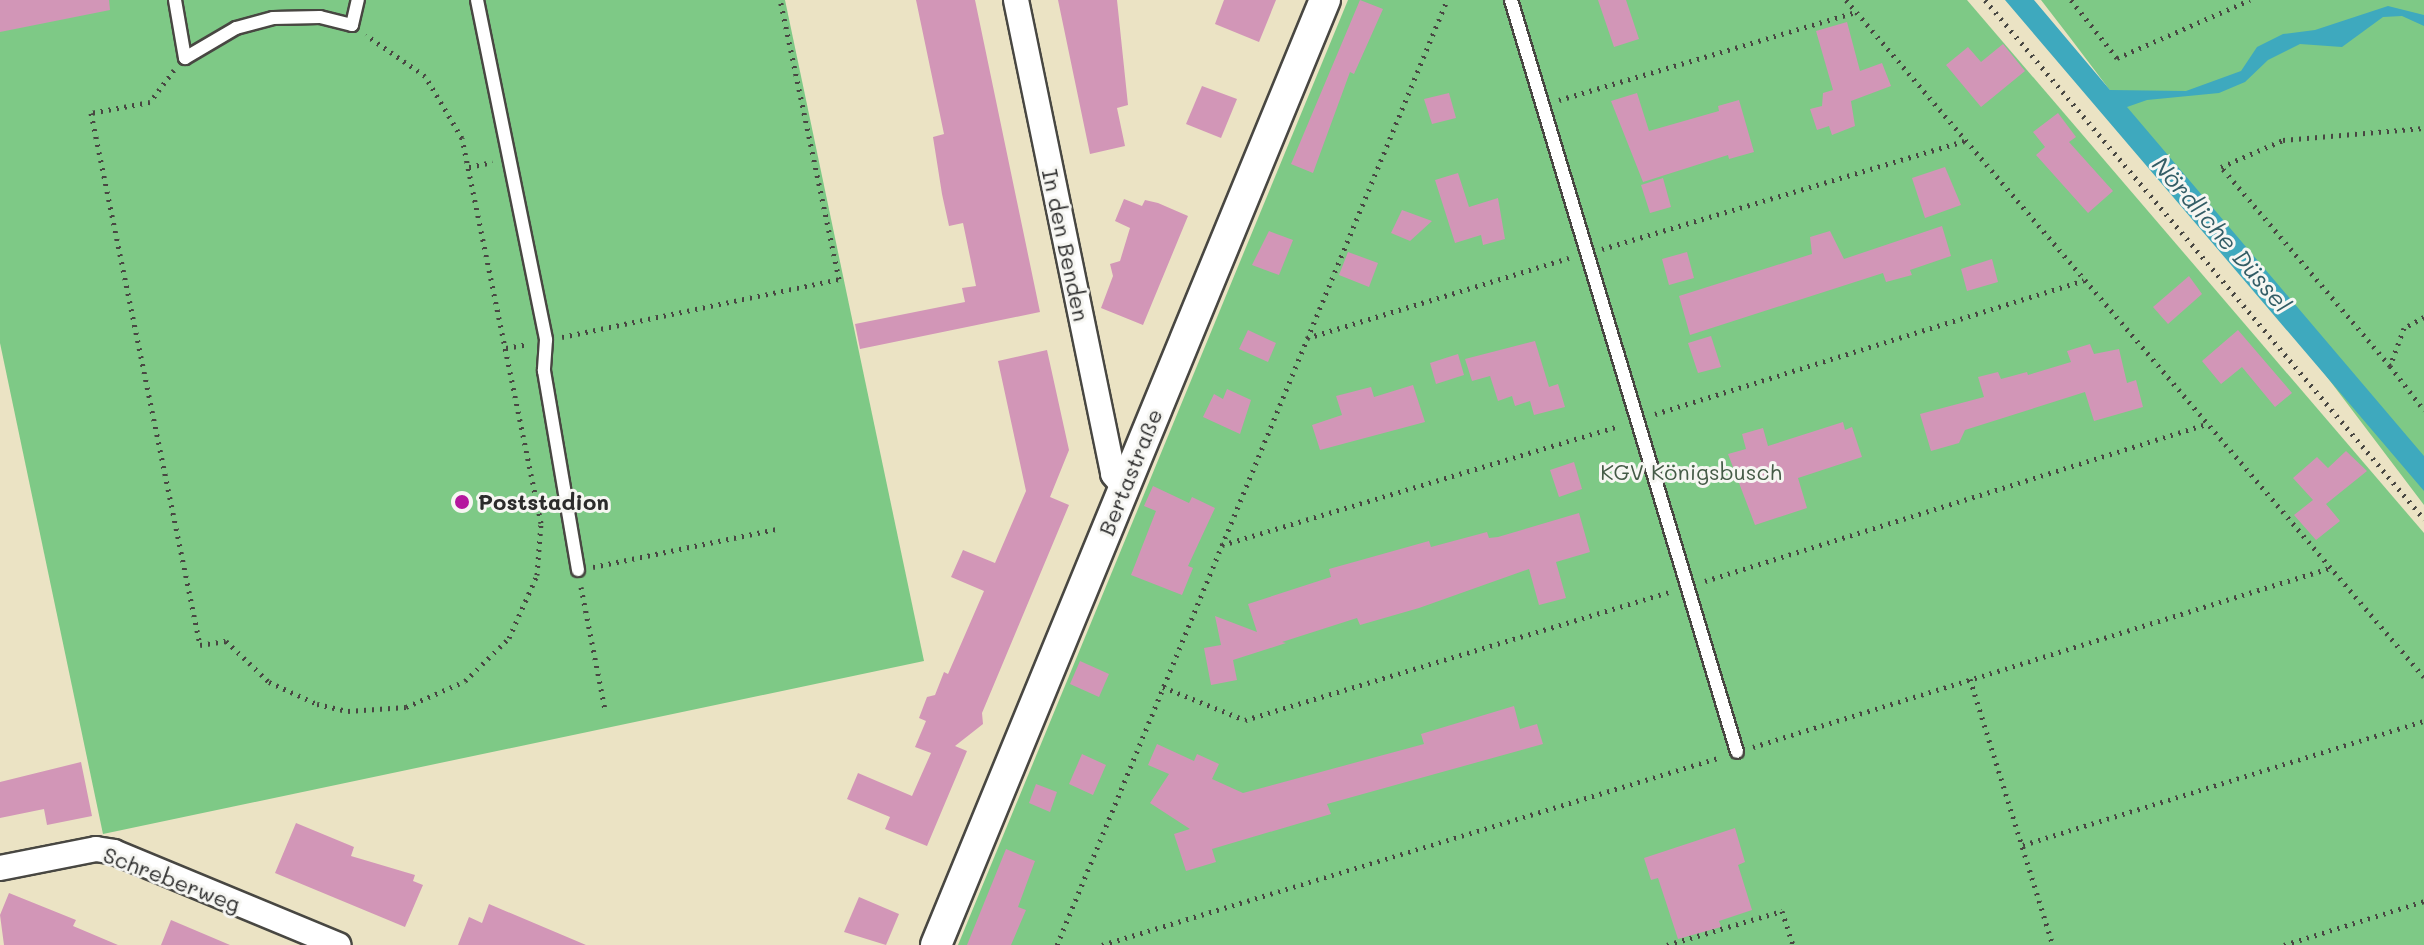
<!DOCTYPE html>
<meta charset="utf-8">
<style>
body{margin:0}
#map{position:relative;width:2424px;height:945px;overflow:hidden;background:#ebe3c4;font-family:Mali,sans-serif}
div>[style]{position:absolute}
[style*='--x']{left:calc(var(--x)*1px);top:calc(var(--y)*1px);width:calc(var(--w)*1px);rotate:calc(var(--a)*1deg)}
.green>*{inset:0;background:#7ec986}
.water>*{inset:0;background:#3ea9be}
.building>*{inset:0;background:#d296b7}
.path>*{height:5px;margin-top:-2.5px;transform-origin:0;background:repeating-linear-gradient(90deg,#484742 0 2px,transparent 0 8px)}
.roads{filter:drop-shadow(2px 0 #484742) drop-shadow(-2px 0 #484742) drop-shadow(0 2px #484742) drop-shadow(0 -2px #484742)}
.service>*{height:12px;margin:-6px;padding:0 6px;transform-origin:6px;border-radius:6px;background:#fff}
.minor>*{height:24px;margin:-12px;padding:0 12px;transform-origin:12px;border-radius:12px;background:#fff}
.tertiary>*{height:30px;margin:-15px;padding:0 15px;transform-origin:15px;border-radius:15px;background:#fff}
.dots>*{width:22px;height:22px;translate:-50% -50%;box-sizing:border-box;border:4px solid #f6f6f2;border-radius:50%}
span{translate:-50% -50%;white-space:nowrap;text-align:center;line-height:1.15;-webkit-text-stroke:6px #f6f6f2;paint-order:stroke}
.street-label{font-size:22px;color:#2b2b2b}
.park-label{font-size:22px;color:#445a46}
.poi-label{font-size:22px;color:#2b2b2b;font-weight:700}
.left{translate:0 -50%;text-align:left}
.water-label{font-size:24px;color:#335d66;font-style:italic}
</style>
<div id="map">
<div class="green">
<div style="clip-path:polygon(0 0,785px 0,924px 661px,103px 834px,0 343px)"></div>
<div style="clip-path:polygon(1348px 0,1967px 0,2424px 533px,2424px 945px,958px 945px)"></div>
<div style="clip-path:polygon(2041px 0,2424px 0,2424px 505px,2068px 35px)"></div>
</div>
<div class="water">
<div style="clip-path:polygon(2005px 0,2034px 0,2110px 90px,2186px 91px,2241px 71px,2257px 47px,2283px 34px,2315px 30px,2388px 6px,2424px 15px,2424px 26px,2402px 16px,2383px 17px,2342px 47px,2300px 44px,2268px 60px,2245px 82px,2219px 93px,2147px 100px,2127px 107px,2424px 456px,2424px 491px)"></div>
</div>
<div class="building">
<div style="clip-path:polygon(0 0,109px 0,110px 10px,0 32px)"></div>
<div style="clip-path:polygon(916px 0,975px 0,1040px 312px,860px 349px,855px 324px,965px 302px,962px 288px,976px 286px,963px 223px,949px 226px,942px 194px,933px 137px,944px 134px)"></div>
<div style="clip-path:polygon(1058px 0,1117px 0,1128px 105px,1117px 108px,1125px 146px,1090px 154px)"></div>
<div style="clip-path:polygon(1224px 0,1276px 0,1259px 42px,1215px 24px)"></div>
<div style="clip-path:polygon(1360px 0,1383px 9px,1354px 74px,1350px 72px,1313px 173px,1291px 164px)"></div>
<div style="clip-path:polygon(1598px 0,1626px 0,1639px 39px,1614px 47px)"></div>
<div style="clip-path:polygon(1847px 22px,1860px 71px,1882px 63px,1891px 86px,1851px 101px,1855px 126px,1832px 135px,1829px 126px,1817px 130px,1810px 109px,1822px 106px,1823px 93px,1833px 90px,1816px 31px)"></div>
<div style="clip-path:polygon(2003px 44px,2025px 71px,1981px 107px,1946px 65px,1968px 47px,1981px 62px)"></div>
<div style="clip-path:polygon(1202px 86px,1237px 99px,1221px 138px,1186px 124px)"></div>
<div style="clip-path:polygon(1449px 93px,1456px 118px,1432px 124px,1424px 99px)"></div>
<div style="clip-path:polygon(1637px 93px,1649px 131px,1719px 111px,1718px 106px,1739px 100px,1754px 152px,1729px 159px,1728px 155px,1643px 182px,1611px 101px)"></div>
<div style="clip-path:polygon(2058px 113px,2076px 137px,2069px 142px,2113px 191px,2088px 213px,2036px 155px,2045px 147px,2033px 132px)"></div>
<div style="clip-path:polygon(1945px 167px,1961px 205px,1925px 218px,1912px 178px)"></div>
<div style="clip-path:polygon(1458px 173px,1469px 207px,1498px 198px,1505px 239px,1483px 245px,1481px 235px,1455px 243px,1435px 180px)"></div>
<div style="clip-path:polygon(1663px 178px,1671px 207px,1650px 213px,1641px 185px)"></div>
<div style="clip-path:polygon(1124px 199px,1142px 206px,1145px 200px,1158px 203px,1188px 216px,1143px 325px,1101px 308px,1113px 276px,1110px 264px,1120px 261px,1130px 228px,1115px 221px)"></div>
<div style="clip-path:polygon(1402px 210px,1432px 221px,1410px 241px,1391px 233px)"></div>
<div style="clip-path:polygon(1942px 226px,1951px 256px,1910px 270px,1912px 275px,1886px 282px,1883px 273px,1690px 335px,1679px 296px,1812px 254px,1810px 237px,1830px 231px,1844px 259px)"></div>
<div style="clip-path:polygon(1269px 231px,1293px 240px,1279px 275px,1252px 265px)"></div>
<div style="clip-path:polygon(1348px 252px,1378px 263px,1369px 287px,1339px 275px)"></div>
<div style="clip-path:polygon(1687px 252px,1694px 278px,1669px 285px,1662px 259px)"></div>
<div style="clip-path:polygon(1992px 259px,1998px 282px,1967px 291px,1961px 269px)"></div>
<div style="clip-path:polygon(2189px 276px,2202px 294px,2168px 324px,2153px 307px)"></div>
<div style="clip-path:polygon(1248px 330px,1276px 343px,1268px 362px,1239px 349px)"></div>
<div style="clip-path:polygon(2238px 330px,2292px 393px,2275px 407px,2242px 367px,2221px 384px,2202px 361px)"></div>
<div style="clip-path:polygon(1711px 336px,1721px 367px,1698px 373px,1688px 343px)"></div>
<div style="clip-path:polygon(1535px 341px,1549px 387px,1558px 384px,1565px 407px,1534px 415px,1530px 401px,1515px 406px,1512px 396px,1498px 401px,1490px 376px,1472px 381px,1465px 359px)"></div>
<div style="clip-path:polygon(2090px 344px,2094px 354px,2119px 349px,2127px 383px,2136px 380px,2143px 407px,2094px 421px,2085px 392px,1965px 430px,1959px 443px,1931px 451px,1920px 414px,1984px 397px,1978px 377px,1998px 372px,2001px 379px,2027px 372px,2028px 375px,2071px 362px,2067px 351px)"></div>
<div style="clip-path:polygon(1047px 350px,1069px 450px,1050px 497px,1069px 505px,982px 713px,983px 724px,955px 746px,967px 751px,927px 846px,885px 829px,890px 817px,847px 799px,858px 773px,912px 796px,931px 753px,915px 747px,926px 721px,919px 718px,927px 697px,935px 695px,944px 672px,948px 674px,984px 591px,951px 577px,963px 550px,995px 563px,1026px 491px,998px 361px)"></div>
<div style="clip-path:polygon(1458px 354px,1464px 375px,1436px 384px,1430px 363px)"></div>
<div style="clip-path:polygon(1413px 385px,1425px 422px,1320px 450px,1312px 425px,1342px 415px,1336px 396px,1371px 387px,1374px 397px)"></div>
<div style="clip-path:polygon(1227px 389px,1251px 400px,1240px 434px,1203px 417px,1214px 394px,1223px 399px)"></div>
<div style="clip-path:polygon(1843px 422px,1845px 430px,1852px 427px,1862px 457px,1798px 478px,1807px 508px,1755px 525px,1728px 454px,1746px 449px,1742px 434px,1763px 428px,1768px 446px)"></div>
<div style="clip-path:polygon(2346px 451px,2367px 471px,2326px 504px,2340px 521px,2316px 540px,2294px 515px,2313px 500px,2293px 478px,2317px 457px,2328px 468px)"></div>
<div style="clip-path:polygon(1574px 462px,1582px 489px,1559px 497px,1550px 470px)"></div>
<div style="clip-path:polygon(1153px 486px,1189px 503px,1192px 497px,1215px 508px,1188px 566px,1193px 568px,1182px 595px,1131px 575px,1156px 511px,1144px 506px)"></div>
<div style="clip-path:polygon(1579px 513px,1590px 552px,1556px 562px,1566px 598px,1539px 605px,1529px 569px,1419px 608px,1360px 625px,1357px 618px,1282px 642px,1286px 643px,1233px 660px,1237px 680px,1211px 685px,1204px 648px,1221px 645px,1215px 616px,1257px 632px,1248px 604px,1331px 577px,1329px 569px,1429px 541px,1431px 547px,1487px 532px,1489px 538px,1498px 537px)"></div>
<div style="clip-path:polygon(1080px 661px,1109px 674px,1099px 697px,1070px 684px)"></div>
<div style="clip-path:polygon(1514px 706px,1520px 729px,1537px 724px,1543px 744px,1327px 804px,1331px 814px,1212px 849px,1216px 862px,1186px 871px,1174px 834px,1190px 829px,1150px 803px,1169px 774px,1148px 765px,1157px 744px,1194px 761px,1197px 754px,1219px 764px,1212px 779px,1243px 793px,1424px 744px,1421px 734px)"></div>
<div style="clip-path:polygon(1082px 754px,1106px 765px,1093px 795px,1069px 784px)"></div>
<div style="clip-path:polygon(81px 762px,92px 816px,47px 825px,44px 809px,0 818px,0 782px)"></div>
<div style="clip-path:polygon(1036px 784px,1057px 792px,1050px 812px,1029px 803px)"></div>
<div style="clip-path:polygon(296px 823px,354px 847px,351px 856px,415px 875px,413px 881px,423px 885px,405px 927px,275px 873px)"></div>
<div style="clip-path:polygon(1735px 828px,1745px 862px,1738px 865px,1752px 910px,1719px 921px,1721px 927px,1678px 939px,1658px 878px,1651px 880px,1644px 858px)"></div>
<div style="clip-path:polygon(1006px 849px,1035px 861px,1018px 907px,1026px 910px,1011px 945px,967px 945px)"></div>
<div style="clip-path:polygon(9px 893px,76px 920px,73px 926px,118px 945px,4px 945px,0 915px)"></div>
<div style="clip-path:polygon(859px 897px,899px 914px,886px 945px,844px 932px)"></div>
<div style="clip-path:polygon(489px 904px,586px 945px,458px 945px,469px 917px,482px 923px)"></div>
<div style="clip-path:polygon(171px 920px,230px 945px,161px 945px)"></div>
</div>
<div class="path">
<div style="--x:1846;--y:0;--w:890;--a:49.51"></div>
<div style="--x:1985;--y:0;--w:680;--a:49.77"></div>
<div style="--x:2071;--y:0;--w:74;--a:51.6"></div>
<div style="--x:2117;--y:58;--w:145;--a:-23.6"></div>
<div style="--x:174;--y:70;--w:40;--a:127"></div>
<div style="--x:150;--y:102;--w:60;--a:169.4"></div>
<div style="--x:91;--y:113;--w:543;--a:78.42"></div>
<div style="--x:200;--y:645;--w:26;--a:-9"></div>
<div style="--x:226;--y:641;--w:59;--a:43.6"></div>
<div style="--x:269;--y:682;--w:53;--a:24.6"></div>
<div style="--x:317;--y:704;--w:32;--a:13"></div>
<div style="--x:348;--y:711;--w:58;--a:-3.9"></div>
<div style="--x:406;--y:707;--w:64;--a:-23.8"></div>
<div style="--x:465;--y:681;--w:62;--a:-44.3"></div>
<div style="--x:509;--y:638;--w:69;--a:-66"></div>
<div style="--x:537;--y:575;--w:52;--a:-85.6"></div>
<div style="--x:541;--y:523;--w:393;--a:-101.6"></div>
<div style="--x:462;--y:138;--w:72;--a:-120.8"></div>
<div style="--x:425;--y:76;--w:72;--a:-145.2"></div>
<div style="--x:1559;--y:100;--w:310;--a:-16.5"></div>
<div style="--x:469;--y:167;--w:24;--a:-12"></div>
<div style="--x:1602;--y:249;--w:378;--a:-16.6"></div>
<div style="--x:2424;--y:317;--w:23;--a:151"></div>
<div style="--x:2404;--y:328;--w:40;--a:110.2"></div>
<div style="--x:2390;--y:366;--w:56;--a:52.3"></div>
<div style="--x:562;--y:337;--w:283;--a:-11.8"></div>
<div style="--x:839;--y:279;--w:285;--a:-101.9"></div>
<div style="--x:1307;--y:338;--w:274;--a:-17"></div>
<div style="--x:506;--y:348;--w:23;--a:-10"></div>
<div style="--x:2390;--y:366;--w:261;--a:-130.3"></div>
<div style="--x:2221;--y:167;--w:68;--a:-23.5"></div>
<div style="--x:2283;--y:140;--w:142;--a:-4.9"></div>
<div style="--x:1655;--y:414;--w:449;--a:-17.3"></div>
<div style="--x:1222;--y:545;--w:414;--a:-16.7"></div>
<div style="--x:593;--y:567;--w:188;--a:-11.7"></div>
<div style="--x:1705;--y:581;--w:526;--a:-17.37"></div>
<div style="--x:581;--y:587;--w:124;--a:78.9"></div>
<div style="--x:1970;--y:679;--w:279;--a:72.7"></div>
<div style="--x:1163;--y:687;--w:88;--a:21.9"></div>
<div style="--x:1245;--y:720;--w:446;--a:-16.8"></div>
<div style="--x:1753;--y:747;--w:604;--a:-17.24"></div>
<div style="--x:2023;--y:845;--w:420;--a:-17.2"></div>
<div style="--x:1057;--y:945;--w:1022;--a:-67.57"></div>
<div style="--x:1102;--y:945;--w:647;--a:-16.89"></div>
<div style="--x:1667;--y:945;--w:120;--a:-16.5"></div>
<div style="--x:1782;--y:911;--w:36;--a:72"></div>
<div style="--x:2284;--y:945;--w:147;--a:-17.4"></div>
</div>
<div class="roads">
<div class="service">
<div style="--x:175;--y:0;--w:59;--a:80.2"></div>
<div style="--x:185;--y:58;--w:59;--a:-30.5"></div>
<div style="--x:236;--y:28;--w:38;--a:-15"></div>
<div style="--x:273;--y:18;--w:47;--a:-1.2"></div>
<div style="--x:320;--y:17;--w:33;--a:14"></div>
<div style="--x:352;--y:25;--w:26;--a:-77"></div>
<div style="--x:477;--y:0;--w:347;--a:78.5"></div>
<div style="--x:546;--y:340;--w:31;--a:94"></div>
<div style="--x:544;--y:371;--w:202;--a:80.3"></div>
<div style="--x:1511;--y:0;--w:785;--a:73.27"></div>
</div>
<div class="minor">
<div style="--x:1016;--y:0;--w:484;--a:78.4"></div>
<div style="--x:1113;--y:474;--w:17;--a:50"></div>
<div style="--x:0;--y:868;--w:98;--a:-11.2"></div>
<div style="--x:96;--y:849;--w:18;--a:9"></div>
<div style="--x:114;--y:852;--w:243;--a:22.5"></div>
</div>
<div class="tertiary">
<div style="--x:936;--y:945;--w:1022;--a:-67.63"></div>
</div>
</div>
<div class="dots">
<div style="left:462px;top:502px;background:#b5179e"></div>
</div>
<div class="street-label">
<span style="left:1066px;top:245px;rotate:78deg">In den Benden</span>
<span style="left:1130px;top:472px;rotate:-68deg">Bertastraße</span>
<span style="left:172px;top:879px;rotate:21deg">Schreberweg</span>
</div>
<div class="park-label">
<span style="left:1691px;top:472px">KGV Königsbusch</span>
</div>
<div class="poi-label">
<span class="left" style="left:478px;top:502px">Poststadion</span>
</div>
<div class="water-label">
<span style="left:2222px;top:234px;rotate:49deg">Nördliche Düssel</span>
</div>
</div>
